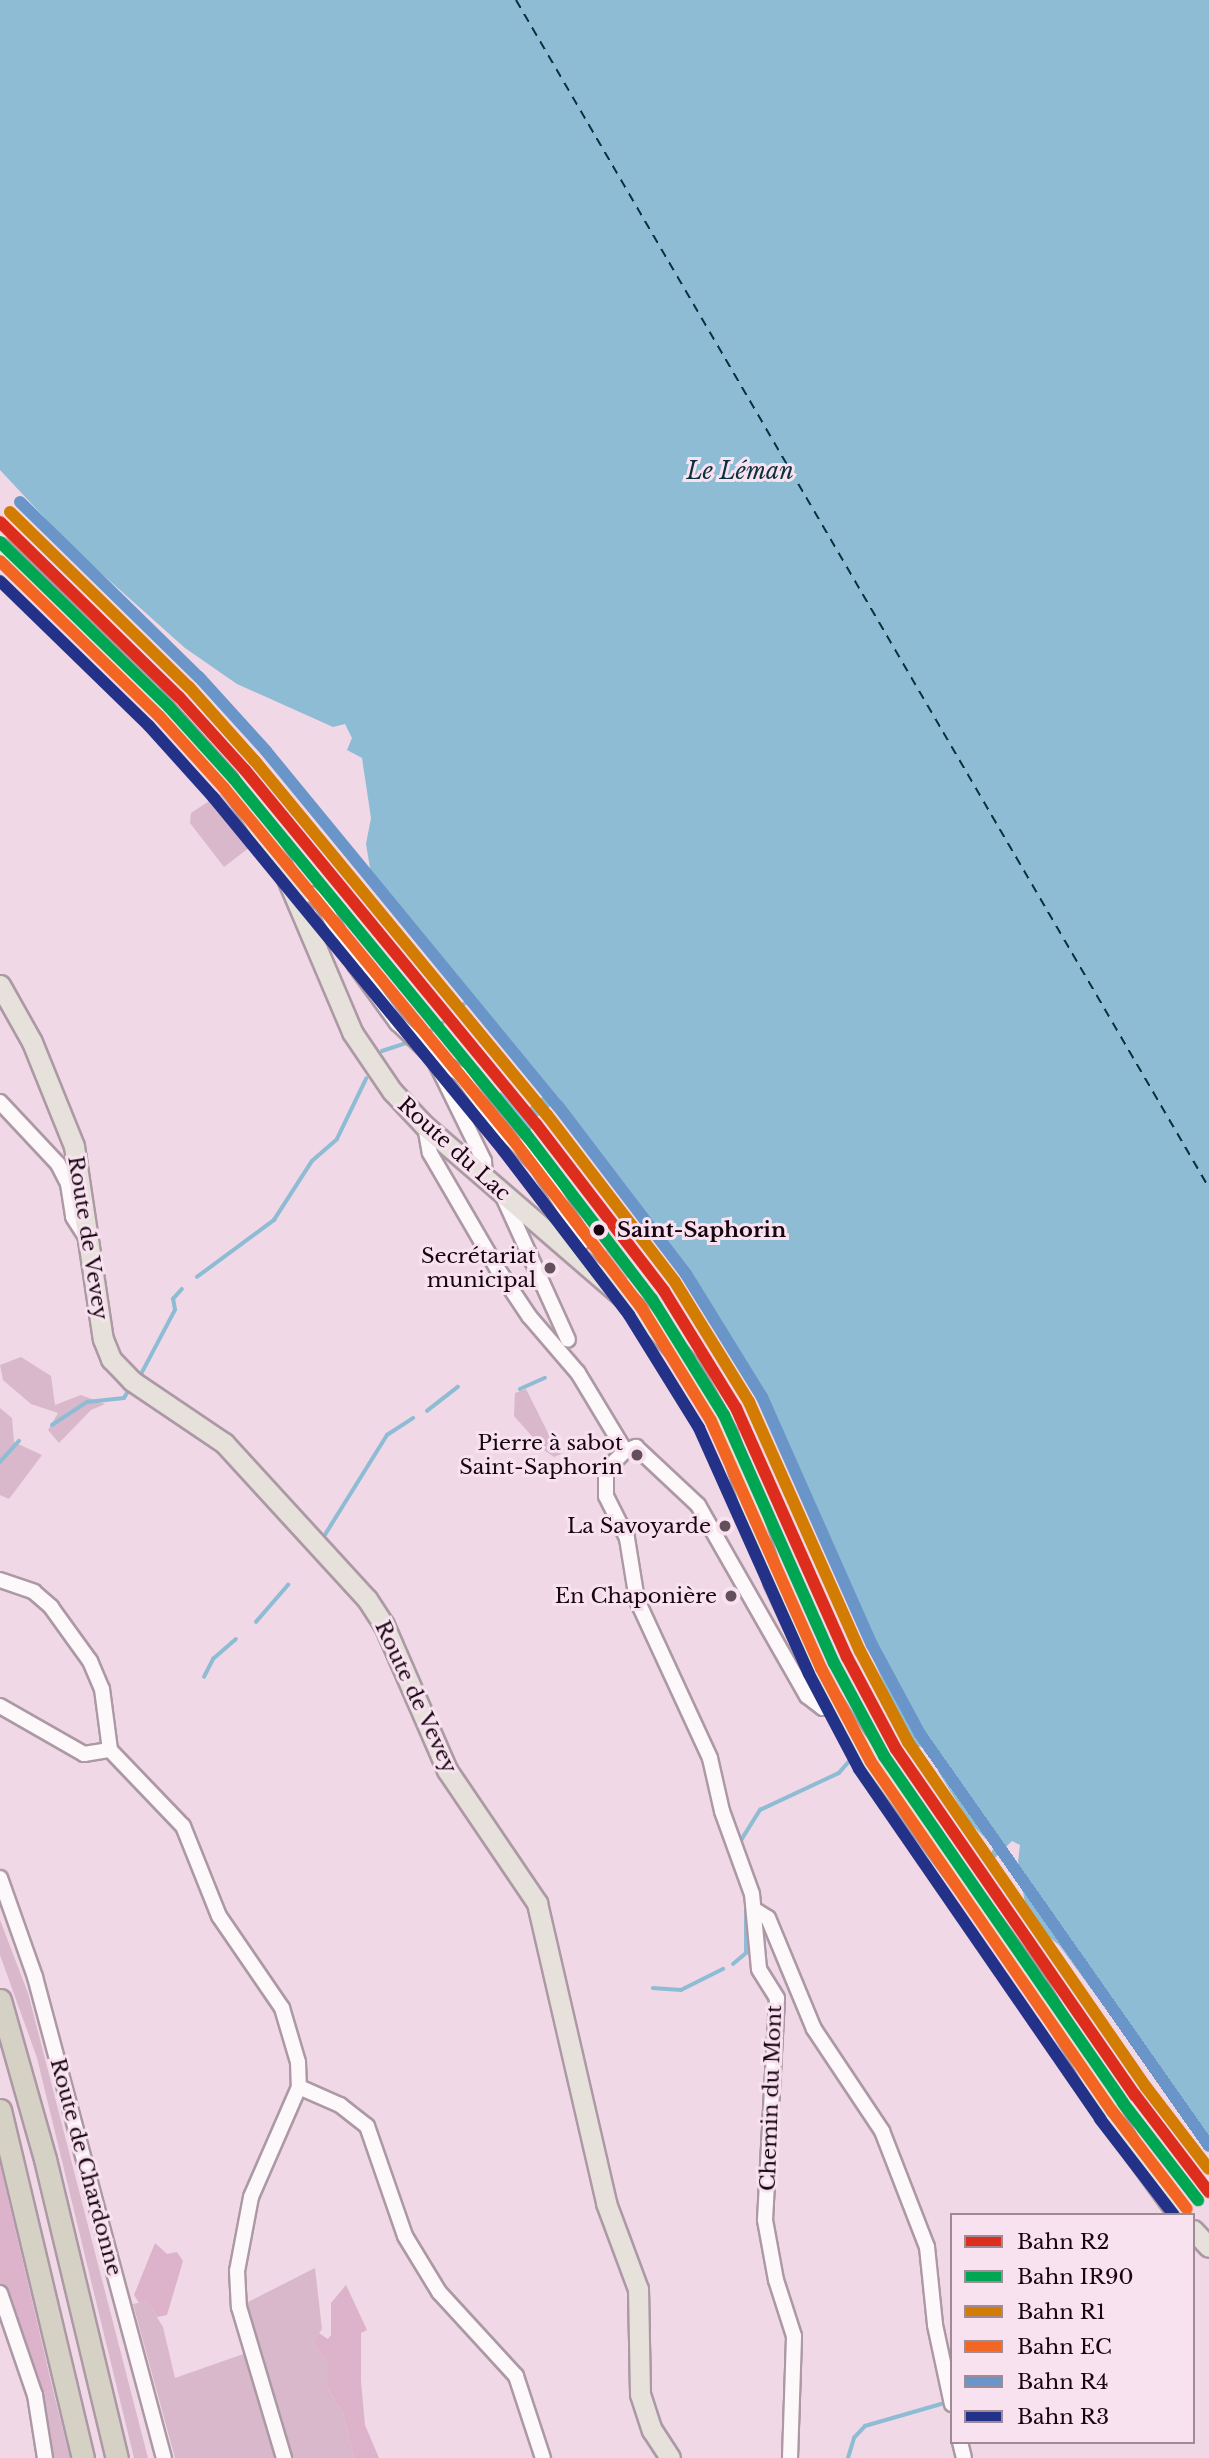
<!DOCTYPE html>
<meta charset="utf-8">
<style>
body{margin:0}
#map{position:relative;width:1209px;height:2458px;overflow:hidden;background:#f0d8e6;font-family:"Libre Baskerville",serif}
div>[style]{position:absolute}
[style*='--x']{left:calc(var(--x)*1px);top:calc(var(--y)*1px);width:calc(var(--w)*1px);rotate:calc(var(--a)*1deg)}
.green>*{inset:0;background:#d8b8ca}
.forest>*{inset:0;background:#ddb2cb}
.water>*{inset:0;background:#8dbcd4}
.stream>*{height:3.5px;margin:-1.75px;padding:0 1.75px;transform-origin:1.75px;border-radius:1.75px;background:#8dbcd4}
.canal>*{height:12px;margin:-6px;padding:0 6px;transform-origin:6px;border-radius:6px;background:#8dbcd4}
.ferry>*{height:2px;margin-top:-1px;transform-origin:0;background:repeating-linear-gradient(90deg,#09303c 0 9px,transparent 0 16px)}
.roads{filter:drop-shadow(2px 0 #ac99a5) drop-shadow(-2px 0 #ac99a5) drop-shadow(0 2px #ac99a5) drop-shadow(0 -2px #ac99a5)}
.minor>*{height:14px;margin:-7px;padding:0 7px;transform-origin:7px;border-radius:7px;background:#fdf9fb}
.major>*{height:19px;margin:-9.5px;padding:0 9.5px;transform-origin:9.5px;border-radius:9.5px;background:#e6e1da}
.highway>*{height:21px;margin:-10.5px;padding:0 10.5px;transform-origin:10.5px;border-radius:10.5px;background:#d6d1c5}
.rail-1>*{height:12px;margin:-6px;padding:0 6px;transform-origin:6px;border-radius:6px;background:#dd2e1d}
.rail-2>*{height:12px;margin:-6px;padding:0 6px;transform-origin:6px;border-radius:6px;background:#00a651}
.rail-3>*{height:12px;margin:-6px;padding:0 6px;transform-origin:6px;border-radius:6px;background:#d27c03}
.rail-4>*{height:12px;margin:-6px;padding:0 6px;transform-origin:6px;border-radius:6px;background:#f26522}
.rail-5>*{height:12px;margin:-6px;padding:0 6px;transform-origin:6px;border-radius:6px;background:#6995c9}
.rail-6>*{height:12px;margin:-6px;padding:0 6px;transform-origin:6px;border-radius:6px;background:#233189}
.dots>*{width:19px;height:19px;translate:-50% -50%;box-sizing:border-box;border:4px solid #f9e2ef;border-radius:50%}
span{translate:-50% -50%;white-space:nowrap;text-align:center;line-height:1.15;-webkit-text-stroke:6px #f9e2ef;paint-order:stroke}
.street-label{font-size:21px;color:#170611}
.stop-label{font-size:21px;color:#170611;font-weight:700}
.left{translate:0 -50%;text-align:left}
.poi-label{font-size:21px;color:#170611}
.right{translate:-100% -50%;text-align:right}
.water-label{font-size:23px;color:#09303c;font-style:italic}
.legend{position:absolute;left:950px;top:2213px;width:245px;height:231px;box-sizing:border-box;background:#f9e2ef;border:2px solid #9f8a96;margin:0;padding:9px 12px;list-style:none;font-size:21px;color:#170611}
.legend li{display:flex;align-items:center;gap:14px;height:35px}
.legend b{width:35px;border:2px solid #9f8a96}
</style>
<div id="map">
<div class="green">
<div style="clip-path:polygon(226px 790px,259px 853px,250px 847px,224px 867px,190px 823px,191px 813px)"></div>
<div style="clip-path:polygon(613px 1242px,635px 1272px,624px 1281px,601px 1257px)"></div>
<div style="clip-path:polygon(21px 1357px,51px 1376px,55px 1405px,81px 1395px,105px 1404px,91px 1410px,59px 1443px,48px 1430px,58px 1413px,31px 1404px,3px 1380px,0 1365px)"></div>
<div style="clip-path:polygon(526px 1389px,550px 1437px,561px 1454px,554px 1457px,544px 1450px,514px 1416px,515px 1393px)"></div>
<div style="clip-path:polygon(0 1408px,12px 1418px,14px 1442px,42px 1455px,9px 1499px,0 1495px)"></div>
<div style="clip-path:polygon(0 1920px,28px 1993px,148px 2458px,134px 2458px,37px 2058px,0 1955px)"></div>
<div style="clip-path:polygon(315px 2268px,322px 2329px,313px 2342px,328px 2365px,328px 2389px,343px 2413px,354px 2458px,175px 2458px,133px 2304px,147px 2301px,163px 2327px,175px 2378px,252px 2351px,244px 2304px)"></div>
<div style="clip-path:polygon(53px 2390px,70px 2458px,45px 2458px,35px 2395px)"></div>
</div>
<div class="forest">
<div style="clip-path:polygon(0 2164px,53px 2390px,35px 2395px,0 2293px)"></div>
<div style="clip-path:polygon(155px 2243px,167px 2254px,177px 2252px,183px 2261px,167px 2315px,157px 2317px,147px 2301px,139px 2303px,134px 2295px)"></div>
<div style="clip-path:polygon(346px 2285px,367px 2330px,361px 2333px,361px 2381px,365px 2425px,379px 2458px,354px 2458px,343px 2413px,328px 2389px,328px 2365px,313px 2342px,319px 2333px,328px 2339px,331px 2335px,331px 2303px)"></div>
</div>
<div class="water">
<div style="clip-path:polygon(0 0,1209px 0,1209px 2149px,1059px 1945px,1041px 1931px,1025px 1903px,1018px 1862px,1020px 1845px,1012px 1841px,994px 1859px,990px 1855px,994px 1847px,970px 1823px,938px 1771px,937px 1748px,925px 1753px,922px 1746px,916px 1748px,895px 1710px,771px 1420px,658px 1241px,542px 1095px,523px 1058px,468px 1001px,380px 884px,372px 880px,366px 844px,371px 818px,362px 758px,347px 750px,352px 738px,345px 724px,333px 727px,237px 684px,185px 648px,73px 548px,0 470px)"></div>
<div style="clip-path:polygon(501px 1092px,533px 1127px,524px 1137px,527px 1144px,523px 1145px,486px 1104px)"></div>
</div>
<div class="stream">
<div style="--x:460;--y:1007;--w:10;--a:-37"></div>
<div style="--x:420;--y:1038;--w:27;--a:-34"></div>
<div style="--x:382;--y:1051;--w:28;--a:-18"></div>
<div style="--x:197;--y:1277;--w:96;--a:-36.5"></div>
<div style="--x:274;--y:1220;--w:70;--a:-57.2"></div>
<div style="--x:312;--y:1161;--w:33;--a:-41"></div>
<div style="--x:337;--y:1139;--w:67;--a:-64.2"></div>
<div style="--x:139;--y:1378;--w:77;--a:-62.1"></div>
<div style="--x:175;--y:1310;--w:11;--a:-100"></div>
<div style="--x:173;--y:1299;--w:13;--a:-48"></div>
<div style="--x:520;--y:1389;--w:27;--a:-24"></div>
<div style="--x:427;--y:1411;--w:39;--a:-38"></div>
<div style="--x:52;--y:1425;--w:42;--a:-33.3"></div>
<div style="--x:87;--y:1402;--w:37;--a:-6"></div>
<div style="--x:124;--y:1398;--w:13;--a:-58"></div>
<div style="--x:0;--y:1462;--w:28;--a:-48"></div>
<div style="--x:323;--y:1538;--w:121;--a:-58.1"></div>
<div style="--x:387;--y:1435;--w:31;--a:-33"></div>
<div style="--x:256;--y:1622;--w:49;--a:-49.1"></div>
<div style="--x:204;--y:1677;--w:20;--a:-63"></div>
<div style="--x:213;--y:1659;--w:30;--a:-41"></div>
<div style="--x:740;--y:1842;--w:38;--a:-58"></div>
<div style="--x:760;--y:1810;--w:87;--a:-25.1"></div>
<div style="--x:839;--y:1773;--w:18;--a:-49"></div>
<div style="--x:733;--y:1964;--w:17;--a:-40"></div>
<div style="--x:746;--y:1953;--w:47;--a:-90"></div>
<div style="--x:653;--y:1988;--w:28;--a:4"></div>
<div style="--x:681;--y:1990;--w:47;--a:-26.6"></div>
<div style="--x:848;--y:2458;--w:21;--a:-73"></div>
<div style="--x:854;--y:2438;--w:16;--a:-47"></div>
<div style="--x:865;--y:2426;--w:86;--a:-16.1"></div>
</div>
<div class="canal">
<div style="--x:526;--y:1118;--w:27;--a:-39"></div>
</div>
<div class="ferry">
<div style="--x:516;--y:0;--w:1375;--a:59.74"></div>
</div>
<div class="roads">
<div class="minor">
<div style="--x:296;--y:896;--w:15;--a:-8"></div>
<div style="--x:311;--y:894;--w:16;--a:40"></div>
<div style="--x:323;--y:904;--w:69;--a:62.3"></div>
<div style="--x:355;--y:965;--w:72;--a:54.1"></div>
<div style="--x:397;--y:1023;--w:50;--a:43.4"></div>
<div style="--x:433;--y:1057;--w:116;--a:63.9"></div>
<div style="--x:484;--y:1161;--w:17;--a:87"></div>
<div style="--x:433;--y:1057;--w:32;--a:32"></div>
<div style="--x:460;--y:1074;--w:63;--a:54"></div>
<div style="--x:497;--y:1125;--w:58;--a:45"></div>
<div style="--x:538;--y:1166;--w:88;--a:58.5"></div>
<div style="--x:0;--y:1102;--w:85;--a:46.9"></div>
<div style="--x:58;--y:1164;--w:22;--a:63"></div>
<div style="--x:68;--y:1184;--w:33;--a:81"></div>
<div style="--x:73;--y:1217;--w:24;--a:57"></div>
<div style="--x:425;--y:1126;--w:27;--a:80"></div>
<div style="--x:430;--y:1153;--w:133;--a:59.8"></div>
<div style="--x:497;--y:1268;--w:58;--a:56.3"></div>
<div style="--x:529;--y:1316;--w:75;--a:49.3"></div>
<div style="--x:578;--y:1373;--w:91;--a:58.9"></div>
<div style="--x:501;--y:1192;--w:162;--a:65.6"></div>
<div style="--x:0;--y:1580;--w:36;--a:19"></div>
<div style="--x:34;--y:1592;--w:23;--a:41"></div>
<div style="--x:51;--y:1607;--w:67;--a:54.2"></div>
<div style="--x:90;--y:1661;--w:30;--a:67"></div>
<div style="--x:102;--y:1689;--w:62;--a:82.5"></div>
<div style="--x:110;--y:1750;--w:105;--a:46.2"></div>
<div style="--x:183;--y:1826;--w:97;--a:68.2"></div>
<div style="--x:219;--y:1916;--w:112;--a:55.6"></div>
<div style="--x:282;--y:2008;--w:56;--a:73.5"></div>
<div style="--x:298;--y:2062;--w:25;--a:88"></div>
<div style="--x:299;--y:2087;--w:120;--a:113.6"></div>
<div style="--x:251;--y:2197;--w:75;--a:100.7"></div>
<div style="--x:237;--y:2271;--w:36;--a:87"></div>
<div style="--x:239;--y:2307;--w:158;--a:73.4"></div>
<div style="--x:0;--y:1706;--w:97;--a:29.7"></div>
<div style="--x:84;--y:1754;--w:26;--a:-9"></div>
<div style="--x:0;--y:1878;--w:105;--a:70.5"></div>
<div style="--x:35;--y:1977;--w:498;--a:75"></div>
<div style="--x:755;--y:1910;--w:15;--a:32"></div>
<div style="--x:768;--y:1918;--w:120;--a:67.5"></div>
<div style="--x:814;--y:2029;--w:123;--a:56.3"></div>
<div style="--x:882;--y:2131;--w:124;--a:68.8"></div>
<div style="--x:927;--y:2247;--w:78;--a:84.1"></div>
<div style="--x:935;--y:2325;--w:81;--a:77.9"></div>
<div style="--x:299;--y:2087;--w:45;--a:23.7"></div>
<div style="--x:340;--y:2105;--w:34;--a:38"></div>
<div style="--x:367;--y:2126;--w:116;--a:70.9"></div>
<div style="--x:405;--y:2236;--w:66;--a:58.7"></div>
<div style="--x:439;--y:2292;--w:114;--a:47.5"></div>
<div style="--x:516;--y:2376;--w:86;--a:71.8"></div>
<div style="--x:0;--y:2293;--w:108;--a:71.1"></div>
<div style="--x:35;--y:2395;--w:64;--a:81"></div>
<div style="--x:960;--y:2442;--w:16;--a:76"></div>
<div style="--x:790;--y:2458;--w:122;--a:-88.1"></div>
<div style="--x:794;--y:2336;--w:59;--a:-107.8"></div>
<div style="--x:776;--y:2280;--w:61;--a:-100.4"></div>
<div style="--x:765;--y:2220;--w:222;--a:-86.9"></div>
<div style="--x:777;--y:1998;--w:34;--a:-122"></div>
<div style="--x:759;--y:1969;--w:75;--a:-95.3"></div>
<div style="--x:752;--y:1894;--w:88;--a:-109.9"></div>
<div style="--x:722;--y:1811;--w:54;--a:-102.8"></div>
<div style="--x:710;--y:1758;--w:174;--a:-114.8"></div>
<div style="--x:637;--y:1600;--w:63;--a:-99.2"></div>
<div style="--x:627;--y:1538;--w:47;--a:-116.6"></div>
<div style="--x:606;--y:1496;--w:26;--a:-90"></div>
<div style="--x:606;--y:1470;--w:27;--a:-45"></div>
<div style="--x:625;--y:1451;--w:12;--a:-20"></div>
<div style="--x:636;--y:1447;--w:85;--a:43.1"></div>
<div style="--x:698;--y:1505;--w:220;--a:60.3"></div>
<div style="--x:807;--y:1696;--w:20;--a:37"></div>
<div style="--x:823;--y:1708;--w:10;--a:-24"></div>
</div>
<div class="major">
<div style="--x:0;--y:548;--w:209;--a:44"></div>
<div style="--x:150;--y:693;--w:115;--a:48.2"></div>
<div style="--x:227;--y:779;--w:98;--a:57.4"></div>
<div style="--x:280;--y:862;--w:185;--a:67"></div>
<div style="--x:352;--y:1032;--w:71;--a:55.9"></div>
<div style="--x:392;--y:1091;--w:48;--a:46.7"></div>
<div style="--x:425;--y:1126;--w:281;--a:40.8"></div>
<div style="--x:638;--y:1310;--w:75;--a:47.2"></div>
<div style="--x:689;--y:1365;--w:79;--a:61.2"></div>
<div style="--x:727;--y:1434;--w:154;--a:72.6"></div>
<div style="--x:773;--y:1581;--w:118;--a:65"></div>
<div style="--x:823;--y:1688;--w:59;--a:57.4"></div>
<div style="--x:855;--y:1738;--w:305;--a:53.5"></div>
<div style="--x:1036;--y:1983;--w:196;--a:60"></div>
<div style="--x:1134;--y:2153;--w:77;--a:54"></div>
<div style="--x:0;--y:985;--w:65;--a:60.7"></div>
<div style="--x:32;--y:1042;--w:112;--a:68"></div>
<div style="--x:74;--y:1146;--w:195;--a:81.5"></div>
<div style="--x:103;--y:1339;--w:22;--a:68"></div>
<div style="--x:111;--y:1359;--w:30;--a:46"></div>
<div style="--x:132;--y:1381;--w:111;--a:34"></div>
<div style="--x:224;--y:1443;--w:212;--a:47.5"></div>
<div style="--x:367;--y:1599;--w:31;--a:57"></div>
<div style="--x:384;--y:1625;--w:158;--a:66.5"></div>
<div style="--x:447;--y:1770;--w:161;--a:55.9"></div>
<div style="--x:537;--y:1903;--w:308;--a:77"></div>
<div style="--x:606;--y:2203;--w:92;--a:69.6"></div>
<div style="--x:638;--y:2289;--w:105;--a:88.9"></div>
<div style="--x:640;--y:2394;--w:38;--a:72"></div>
<div style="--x:652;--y:2430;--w:33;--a:57"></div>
<div style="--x:1193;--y:2230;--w:23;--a:47"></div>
</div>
<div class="highway">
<div style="--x:0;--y:2000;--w:165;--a:74.2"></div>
<div style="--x:45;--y:2159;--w:308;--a:76.5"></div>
<div style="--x:0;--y:2110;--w:358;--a:76.6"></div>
</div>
</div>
<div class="rail-1">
<div style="--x:0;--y:522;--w:250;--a:44.4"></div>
<div style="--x:179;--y:697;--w:98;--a:47.9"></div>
<div style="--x:245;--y:770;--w:458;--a:50.6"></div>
<div style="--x:536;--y:1124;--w:210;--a:52.5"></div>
<div style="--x:664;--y:1291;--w:137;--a:58.4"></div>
<div style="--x:736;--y:1408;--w:273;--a:66"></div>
<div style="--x:847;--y:1657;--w:104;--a:62"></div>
<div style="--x:896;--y:1749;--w:421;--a:55.4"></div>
<div style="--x:1135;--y:2095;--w:122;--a:52.7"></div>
</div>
<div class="rail-2">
<div style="--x:0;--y:542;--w:236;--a:44.3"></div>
<div style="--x:169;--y:707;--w:97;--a:47.9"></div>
<div style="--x:234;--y:779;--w:458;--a:50.6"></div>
<div style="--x:525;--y:1133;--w:209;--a:52.6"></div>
<div style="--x:652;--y:1299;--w:137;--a:58.2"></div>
<div style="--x:724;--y:1415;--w:271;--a:66.1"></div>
<div style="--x:834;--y:1663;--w:106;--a:61.7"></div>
<div style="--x:884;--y:1756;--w:421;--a:55.4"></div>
<div style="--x:1123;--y:2103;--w:123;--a:52.3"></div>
</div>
<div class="rail-3">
<div style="--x:10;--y:512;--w:250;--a:44.4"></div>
<div style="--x:189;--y:687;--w:99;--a:48.3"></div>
<div style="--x:255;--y:761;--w:459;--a:50.5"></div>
<div style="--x:547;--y:1115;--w:210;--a:52.5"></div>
<div style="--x:675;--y:1282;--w:141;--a:58.3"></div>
<div style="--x:749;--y:1402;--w:273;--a:66"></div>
<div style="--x:860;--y:1651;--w:103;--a:62.2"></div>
<div style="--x:908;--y:1742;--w:419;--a:55.4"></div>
<div style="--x:1146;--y:2087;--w:103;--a:52.5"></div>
</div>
<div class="rail-4">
<div style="--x:0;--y:561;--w:222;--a:44.3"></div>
<div style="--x:159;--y:716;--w:97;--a:47.9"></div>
<div style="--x:224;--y:788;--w:457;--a:50.6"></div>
<div style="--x:514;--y:1141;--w:209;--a:52.6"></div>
<div style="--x:641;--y:1307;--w:134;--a:58.4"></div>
<div style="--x:711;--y:1421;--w:270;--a:66"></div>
<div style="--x:821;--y:1668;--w:106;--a:62"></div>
<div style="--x:871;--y:1762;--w:424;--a:55.4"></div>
<div style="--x:1112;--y:2111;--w:123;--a:52.6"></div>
</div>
<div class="rail-5">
<div style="--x:20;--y:502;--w:250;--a:44.4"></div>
<div style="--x:199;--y:677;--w:100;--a:47.8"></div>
<div style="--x:266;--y:751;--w:460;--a:50.6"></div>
<div style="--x:558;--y:1106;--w:211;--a:52.7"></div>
<div style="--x:686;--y:1274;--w:145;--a:58.3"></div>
<div style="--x:762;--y:1397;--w:271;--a:66.1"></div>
<div style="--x:872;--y:1645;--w:101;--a:61.7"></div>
<div style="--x:920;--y:1734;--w:503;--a:54.95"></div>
</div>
<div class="rail-6">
<div style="--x:0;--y:581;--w:208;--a:44.2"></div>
<div style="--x:149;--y:726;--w:96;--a:48"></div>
<div style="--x:213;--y:797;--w:457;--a:50.6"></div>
<div style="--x:503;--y:1150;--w:208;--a:52.6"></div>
<div style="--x:629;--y:1315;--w:133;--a:58.2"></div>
<div style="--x:699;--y:1428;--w:269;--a:65.9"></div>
<div style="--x:809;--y:1674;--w:107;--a:62.2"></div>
<div style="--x:859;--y:1769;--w:425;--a:55.4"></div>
<div style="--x:1100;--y:2119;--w:121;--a:52.4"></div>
</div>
<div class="dots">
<div style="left:599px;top:1230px;background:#170611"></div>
<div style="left:550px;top:1268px;background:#63505c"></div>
<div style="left:637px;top:1455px;background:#63505c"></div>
<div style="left:725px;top:1526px;background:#63505c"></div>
<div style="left:731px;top:1596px;background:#63505c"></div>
</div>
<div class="street-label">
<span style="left:454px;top:1149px;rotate:42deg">Route du Lac</span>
<span style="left:88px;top:1238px;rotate:81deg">Route de Vevey</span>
<span style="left:416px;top:1697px;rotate:65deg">Route de Vevey</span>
<span style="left:771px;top:2098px;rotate:-88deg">Chemin du Mont</span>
<span style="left:86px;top:2167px;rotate:75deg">Route de Chardonne</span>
</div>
<div class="stop-label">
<span class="left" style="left:617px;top:1230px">Saint-Saphorin</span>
</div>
<div class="poi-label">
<span class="right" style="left:536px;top:1268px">Secrétariat<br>municipal</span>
<span class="right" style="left:623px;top:1455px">Pierre à sabot<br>Saint-Saphorin</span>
<span class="right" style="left:711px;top:1526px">La Savoyarde</span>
<span class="right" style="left:717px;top:1596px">En Chaponière</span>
</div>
<div class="water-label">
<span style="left:740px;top:471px">Le Léman</span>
</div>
<ul class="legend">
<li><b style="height:9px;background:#dd2e1d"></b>Bahn R2</li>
<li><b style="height:9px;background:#00a651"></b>Bahn IR90</li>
<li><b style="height:9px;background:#d27c03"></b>Bahn R1</li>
<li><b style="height:9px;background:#f26522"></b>Bahn EC</li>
<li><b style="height:9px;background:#6995c9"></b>Bahn R4</li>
<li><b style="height:9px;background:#233189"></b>Bahn R3</li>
</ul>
</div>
